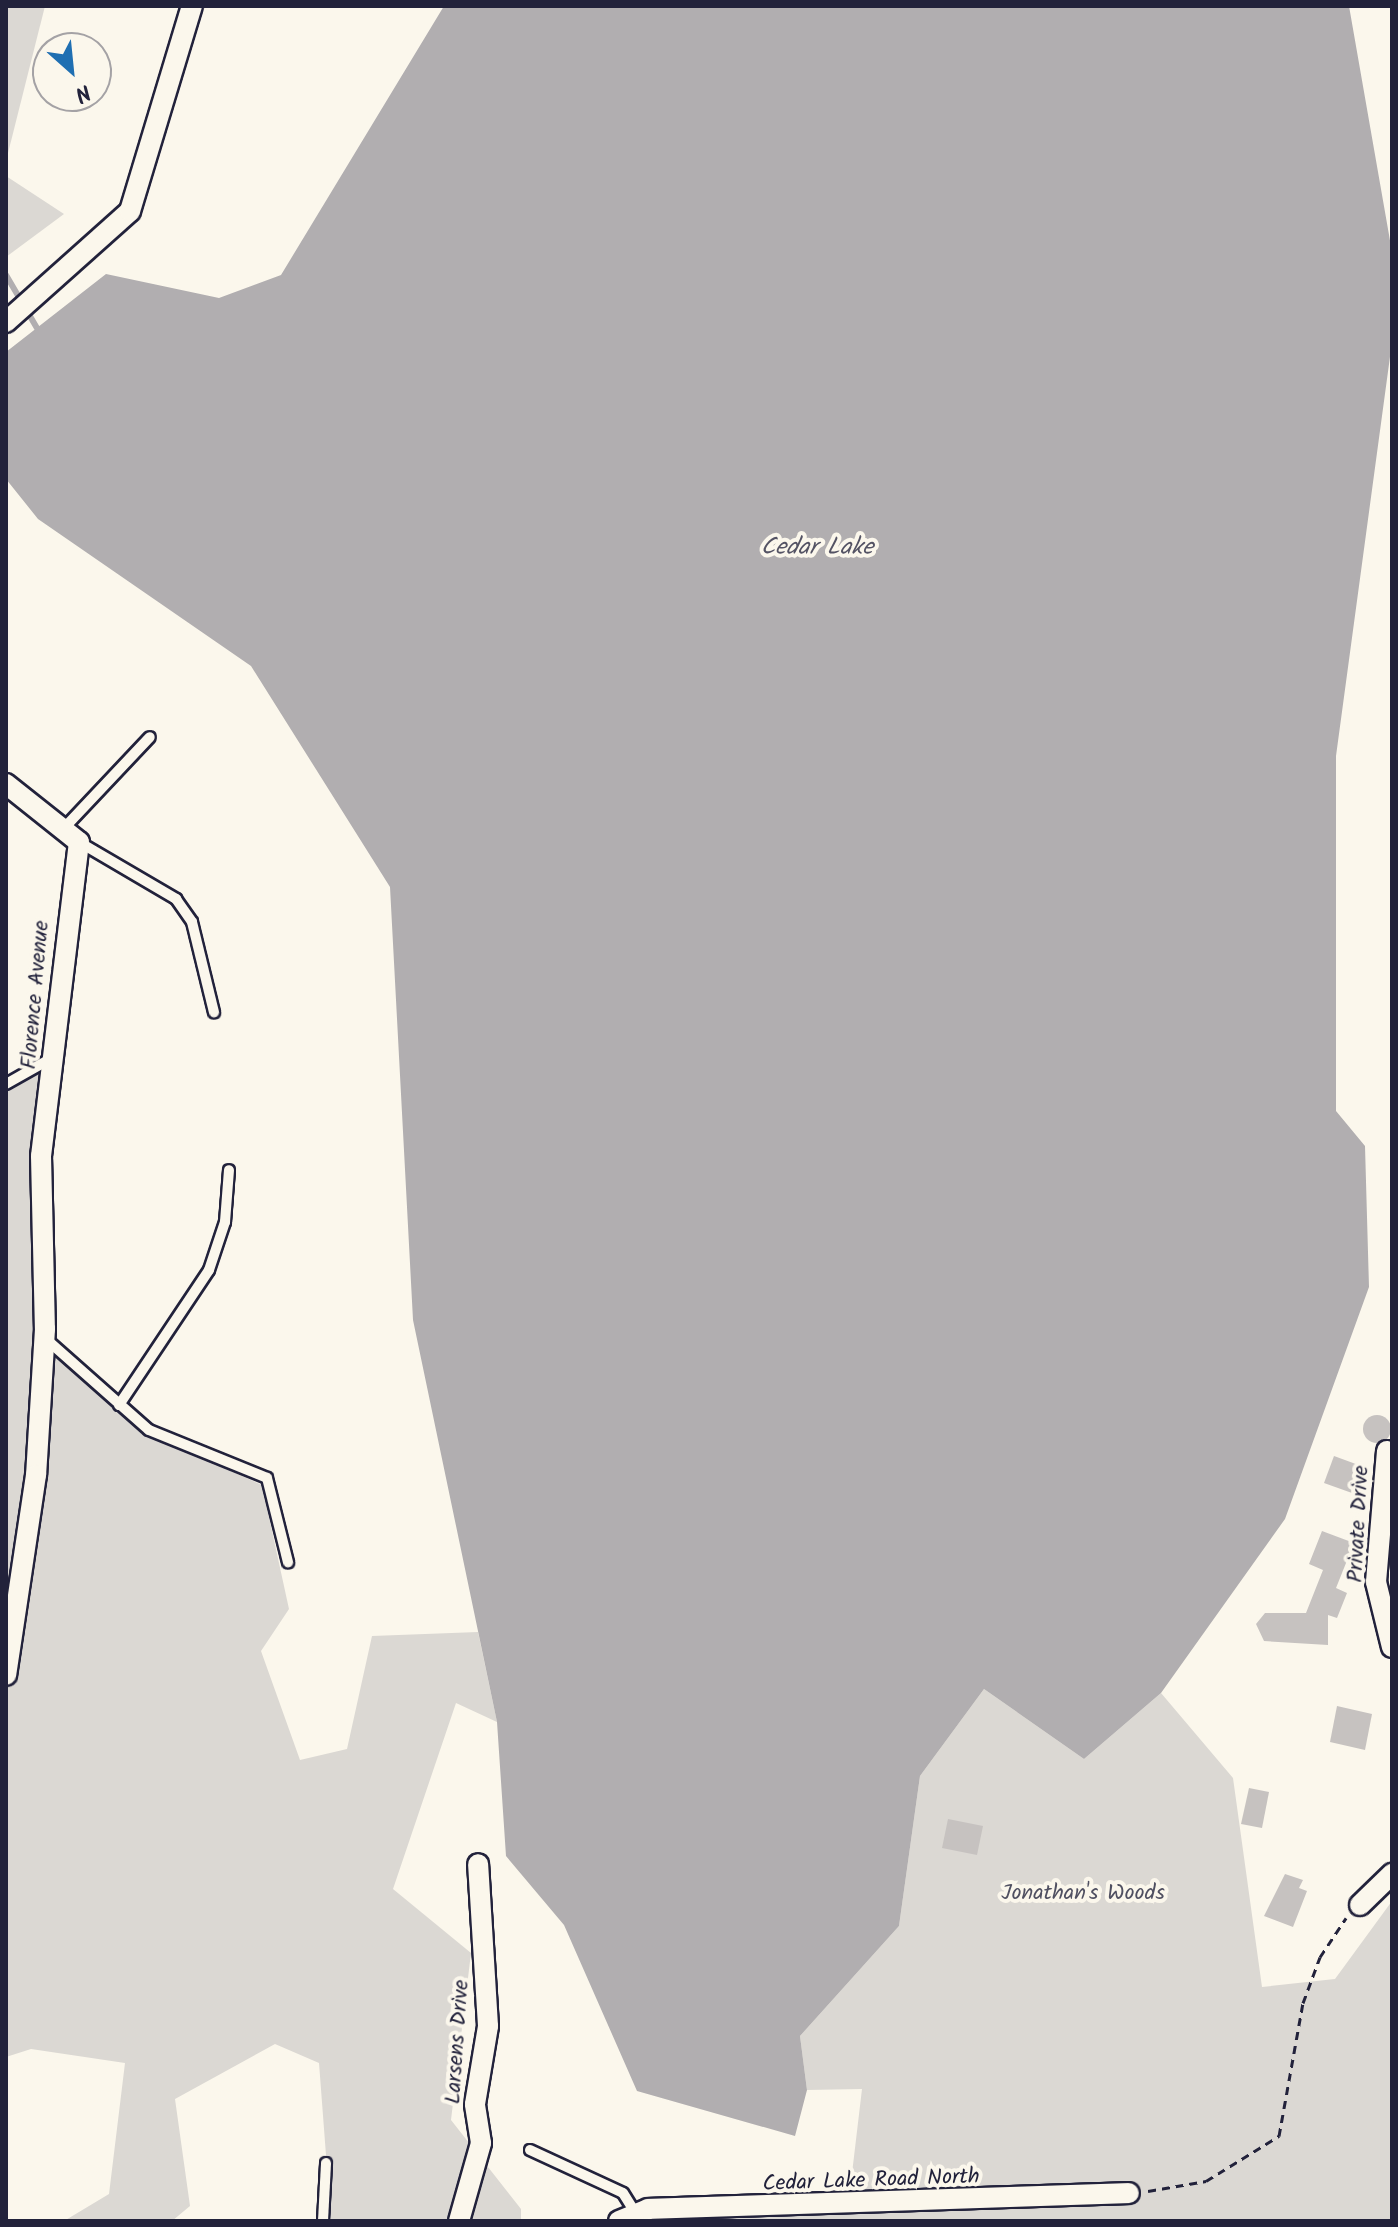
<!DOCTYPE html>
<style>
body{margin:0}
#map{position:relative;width:1398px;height:2227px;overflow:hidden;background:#fbf7ec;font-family:Kalam,sans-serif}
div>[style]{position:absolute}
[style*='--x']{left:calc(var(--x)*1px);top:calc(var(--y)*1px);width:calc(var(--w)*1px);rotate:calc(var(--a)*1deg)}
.green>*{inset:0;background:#dbd8d3}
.water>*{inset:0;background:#b1aeb0}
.stream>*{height:6px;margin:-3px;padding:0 3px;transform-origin:3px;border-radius:3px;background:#b1aeb0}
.building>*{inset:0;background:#c6c2c0}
.round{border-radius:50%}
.path>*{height:3px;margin-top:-1.5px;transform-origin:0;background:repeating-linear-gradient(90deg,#22223b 0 8px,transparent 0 14px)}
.roads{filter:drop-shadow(2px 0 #22223b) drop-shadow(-2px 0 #22223b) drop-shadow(0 2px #22223b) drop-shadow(0 -2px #22223b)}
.lane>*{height:10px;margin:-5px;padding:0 5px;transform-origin:5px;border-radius:5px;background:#fbf7ec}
.street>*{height:20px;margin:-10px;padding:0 10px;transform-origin:10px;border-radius:10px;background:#fbf7ec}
span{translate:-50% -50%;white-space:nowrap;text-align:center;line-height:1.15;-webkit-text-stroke:8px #fbf7ec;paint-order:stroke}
.street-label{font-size:22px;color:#22223b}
.park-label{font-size:22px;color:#505061}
.water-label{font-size:24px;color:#545364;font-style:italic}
.frame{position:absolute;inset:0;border:8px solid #22223b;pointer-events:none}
.north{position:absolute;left:32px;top:32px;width:80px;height:80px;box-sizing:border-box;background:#fbf7ec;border:2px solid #a4a2a5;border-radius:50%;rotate:153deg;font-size:22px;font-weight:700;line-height:32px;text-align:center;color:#22223b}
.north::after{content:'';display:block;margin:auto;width:28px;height:36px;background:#1f6fb2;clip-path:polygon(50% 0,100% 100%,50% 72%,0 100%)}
</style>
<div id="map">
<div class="green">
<div style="clip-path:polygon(6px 6px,45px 6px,6px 161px)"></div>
<div style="clip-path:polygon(6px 176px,64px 214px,6px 257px)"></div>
<div style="clip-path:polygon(51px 1057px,45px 1337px,152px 1436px,262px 1485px,289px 1609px,261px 1651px,300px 1760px,347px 1749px,372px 1636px,478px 1632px,497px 1722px,456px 1703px,393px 1889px,471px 1953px,451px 2120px,521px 2209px,521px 2221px,331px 2221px,319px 2063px,275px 2044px,175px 2099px,190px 2206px,172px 2221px,64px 2221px,109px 2194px,125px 2063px,31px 2049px,6px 2057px,6px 1085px)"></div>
<div style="clip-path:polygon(984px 1689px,1084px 1759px,1161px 1693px,1233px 1778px,1262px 1987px,1335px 1979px,1392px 1901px,1392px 2221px,655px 2221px,848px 2207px,862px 2089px,807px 2090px,800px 2036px,899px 1926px,920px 1776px)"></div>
</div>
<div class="water">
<div style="clip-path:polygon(444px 6px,1349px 6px,1392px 252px,1392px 342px,1336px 756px,1336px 1111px,1365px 1146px,1369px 1287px,1285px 1519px,1161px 1693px,1084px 1759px,984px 1689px,920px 1776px,899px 1926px,800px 2036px,807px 2090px,795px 2136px,637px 2091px,564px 1925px,506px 1856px,497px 1722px,413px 1320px,390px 887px,251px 666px,38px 519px,6px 479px,6px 352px,106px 274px,219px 298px,281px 275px)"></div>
</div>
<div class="stream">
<div style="--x:6;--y:275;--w:61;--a:59.7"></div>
</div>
<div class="building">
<div class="round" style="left:1363px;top:1415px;width:28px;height:28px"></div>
<div style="clip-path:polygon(1334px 1456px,1364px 1467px,1352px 1493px,1324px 1483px)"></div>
<div style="clip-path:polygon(1322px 1531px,1354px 1543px,1336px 1588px,1347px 1593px,1337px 1618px,1328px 1615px,1328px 1645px,1264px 1641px,1256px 1624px,1265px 1613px,1306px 1613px,1323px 1570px,1309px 1564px)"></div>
<div style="clip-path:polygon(1337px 1706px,1372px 1714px,1365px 1750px,1330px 1742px)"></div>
<div style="clip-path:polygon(1249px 1788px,1269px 1792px,1262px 1828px,1241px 1824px)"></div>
<div style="clip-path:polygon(948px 1819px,983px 1826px,977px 1855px,942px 1848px)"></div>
<div style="clip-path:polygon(1285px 1874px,1303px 1880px,1299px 1888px,1307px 1891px,1293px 1927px,1264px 1916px)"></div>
</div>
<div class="path">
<div style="--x:1148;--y:2191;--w:59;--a:-9.8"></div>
<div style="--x:1206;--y:2181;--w:86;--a:-31.7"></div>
<div style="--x:1279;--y:2136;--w:135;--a:-79.8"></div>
<div style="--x:1303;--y:2003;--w:49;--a:-69.7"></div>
<div style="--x:1320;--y:1957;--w:47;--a:-56.3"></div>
</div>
<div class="roads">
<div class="lane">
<div style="--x:66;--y:826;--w:122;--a:-46.7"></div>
<div style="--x:79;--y:842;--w:113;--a:30.4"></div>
<div style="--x:176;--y:899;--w:28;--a:55"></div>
<div style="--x:192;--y:922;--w:93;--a:76.3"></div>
<div style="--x:6;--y:1084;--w:53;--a:-29.5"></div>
<div style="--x:46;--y:1339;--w:137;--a:41.5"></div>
<div style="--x:149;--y:1430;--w:127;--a:22.1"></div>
<div style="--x:267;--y:1478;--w:87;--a:76"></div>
<div style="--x:119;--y:1405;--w:162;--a:-56.3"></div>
<div style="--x:209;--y:1270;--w:51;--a:-71.6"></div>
<div style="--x:225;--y:1222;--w:52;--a:-85.6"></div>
<div style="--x:530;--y:2150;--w:102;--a:24.8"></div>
<div style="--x:623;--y:2193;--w:22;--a:58"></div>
<div style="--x:323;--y:2221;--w:58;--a:-87"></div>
</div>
<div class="street">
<div style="--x:6;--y:322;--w:166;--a:-41.8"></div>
<div style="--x:130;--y:211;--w:214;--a:-73.2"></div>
<div style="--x:6;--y:784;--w:93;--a:38.5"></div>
<div style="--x:79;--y:842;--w:316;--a:96.9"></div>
<div style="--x:41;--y:1156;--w:173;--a:88.7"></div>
<div style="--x:45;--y:1329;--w:146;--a:93.5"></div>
<div style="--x:36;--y:1475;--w:202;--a:98.5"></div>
<div style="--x:1387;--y:1451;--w:131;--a:94.8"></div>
<div style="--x:1376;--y:1582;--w:67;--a:76.2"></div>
<div style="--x:1360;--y:1905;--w:45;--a:-44.1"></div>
<div style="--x:459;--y:2221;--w:81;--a:-74.2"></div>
<div style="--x:481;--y:2143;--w:39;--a:-99"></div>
<div style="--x:475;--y:2104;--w:79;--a:-80.5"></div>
<div style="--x:488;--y:2026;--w:162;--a:-93.5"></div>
<div style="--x:619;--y:2221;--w:31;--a:-22"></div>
<div style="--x:648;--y:2209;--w:481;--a:-1.9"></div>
</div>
</div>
<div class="street-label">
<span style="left:36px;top:995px;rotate:-85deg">Florence Avenue</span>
<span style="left:1359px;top:1524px;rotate:-87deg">Private Drive</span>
<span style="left:458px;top:2042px;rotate:-86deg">Larsens Drive</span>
<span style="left:871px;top:2181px;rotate:-2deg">Cedar Lake Road North</span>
</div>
<div class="park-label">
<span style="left:1083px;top:1894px">Jonathan's Woods</span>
</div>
<div class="water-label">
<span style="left:817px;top:548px">Cedar Lake</span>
</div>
<div class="frame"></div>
<div class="north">N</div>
</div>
